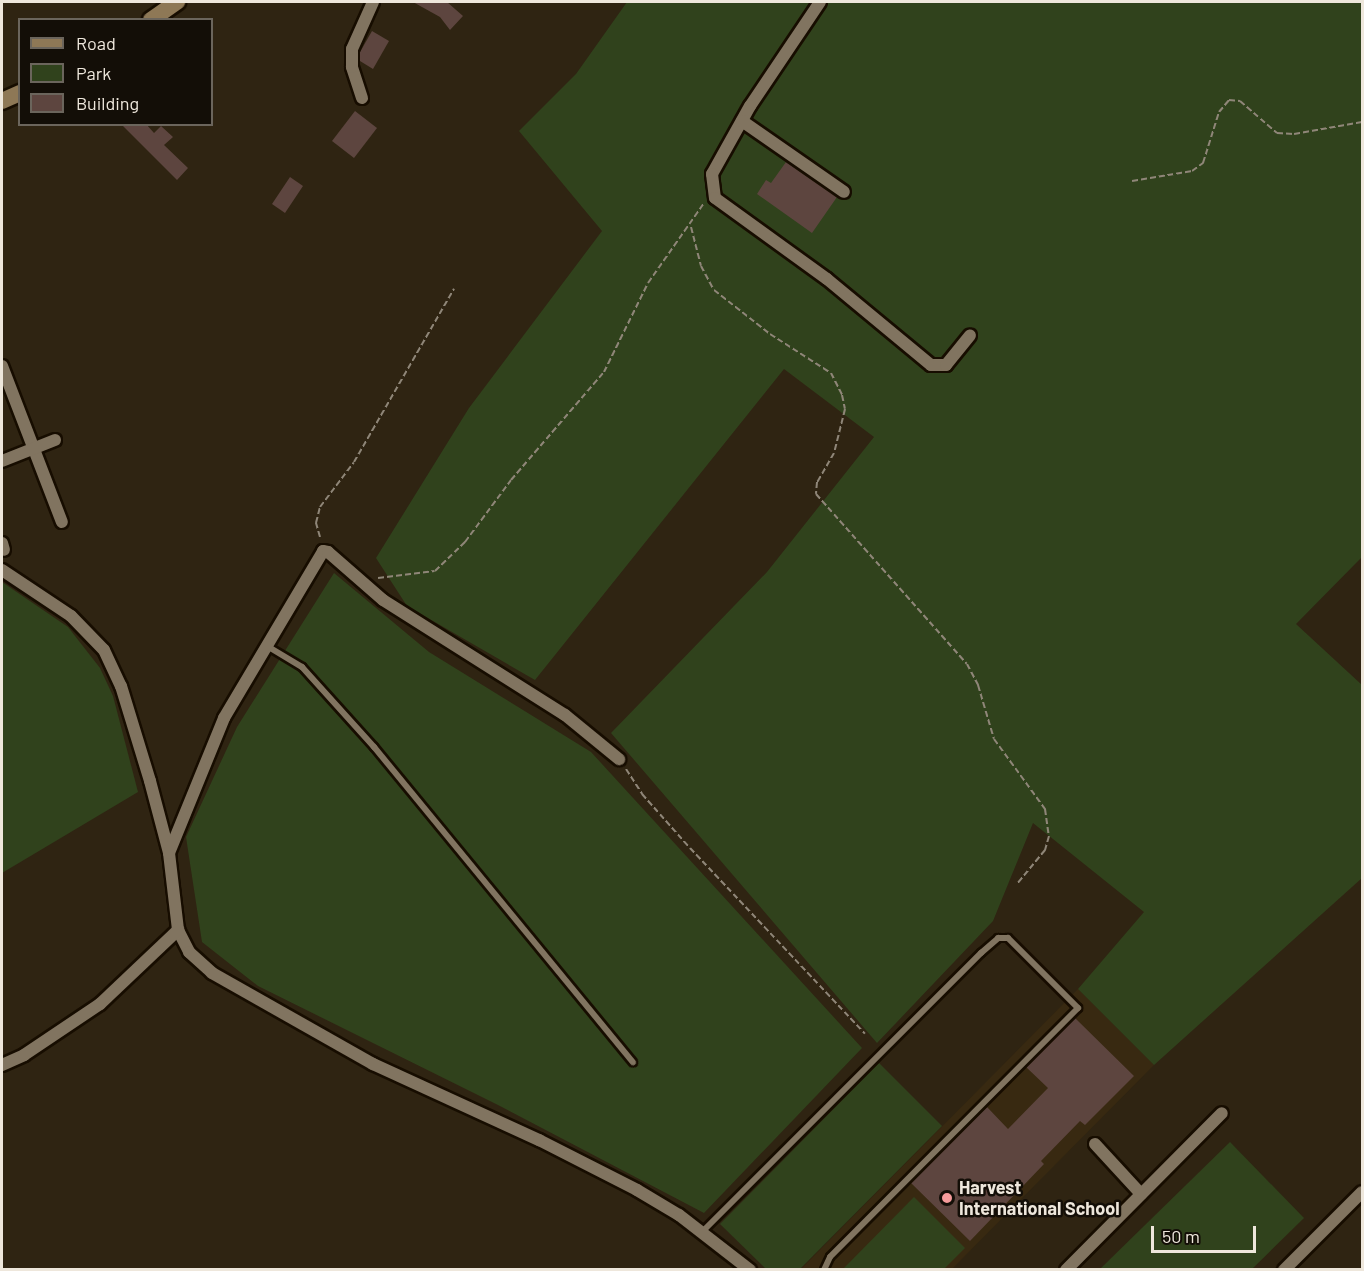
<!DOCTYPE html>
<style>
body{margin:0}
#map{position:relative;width:1364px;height:1271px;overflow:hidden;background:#2f2412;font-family:Barlow,sans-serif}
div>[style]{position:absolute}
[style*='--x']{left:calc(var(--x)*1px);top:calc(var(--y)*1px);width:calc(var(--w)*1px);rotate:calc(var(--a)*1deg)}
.built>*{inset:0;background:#382911}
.green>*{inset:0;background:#30421c}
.building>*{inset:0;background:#5d453f}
.path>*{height:2px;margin-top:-1px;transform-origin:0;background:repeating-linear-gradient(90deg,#8f8678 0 6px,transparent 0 9px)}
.roads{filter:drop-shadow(2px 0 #170d00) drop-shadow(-2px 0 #170d00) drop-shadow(0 2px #170d00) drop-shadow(0 -2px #170d00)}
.lane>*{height:6px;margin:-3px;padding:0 3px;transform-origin:3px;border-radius:3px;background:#817460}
.street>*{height:12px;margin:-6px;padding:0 6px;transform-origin:6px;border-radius:6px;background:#817460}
.secondary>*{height:16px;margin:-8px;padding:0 8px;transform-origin:8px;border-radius:8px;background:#8e7856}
.dots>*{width:16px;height:16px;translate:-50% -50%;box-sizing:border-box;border:3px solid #130e07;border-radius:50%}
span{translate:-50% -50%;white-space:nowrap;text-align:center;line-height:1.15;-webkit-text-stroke:5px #130e07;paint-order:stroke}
.poi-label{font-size:18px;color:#eee7dc;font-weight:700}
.left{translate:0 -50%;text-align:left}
.frame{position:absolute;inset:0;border:3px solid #eee7dc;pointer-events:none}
.legend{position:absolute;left:18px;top:18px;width:195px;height:108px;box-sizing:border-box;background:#130e07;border:2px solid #6b655c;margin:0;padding:8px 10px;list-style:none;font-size:18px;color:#eee7dc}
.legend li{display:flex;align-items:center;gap:12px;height:30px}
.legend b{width:30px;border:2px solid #6b655c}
.scale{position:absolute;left:1151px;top:1226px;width:105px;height:27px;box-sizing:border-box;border:3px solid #eee7dc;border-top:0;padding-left:8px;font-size:18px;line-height:21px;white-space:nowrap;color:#eee7dc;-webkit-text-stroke:4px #130e07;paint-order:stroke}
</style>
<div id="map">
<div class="built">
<div style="clip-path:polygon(1078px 989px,1154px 1065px,952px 1269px,800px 1270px)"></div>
</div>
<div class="green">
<div style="clip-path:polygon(627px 2px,1362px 2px,1362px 557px,1296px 624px,1362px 685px,1362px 878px,1154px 1065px,1078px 989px,1144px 912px,1033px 823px,993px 921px,877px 1043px,611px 733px,767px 572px,874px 437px,784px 369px,535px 680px,407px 606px,376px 558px,469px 408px,602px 231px,519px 131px,576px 74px)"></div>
<div style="clip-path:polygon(334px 573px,429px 652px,591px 752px,862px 1048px,704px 1213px,498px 1105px,258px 986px,202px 942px,186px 837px,237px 727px)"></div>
<div style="clip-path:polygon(2px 582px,68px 627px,100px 668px,113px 696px,138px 792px,2px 873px)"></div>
<div style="clip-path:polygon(879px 1063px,942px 1126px,800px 1269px,766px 1269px,720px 1224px)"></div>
<div style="clip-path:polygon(1230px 1142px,1304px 1218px,1252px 1269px,1100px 1269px)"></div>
<div style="clip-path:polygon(914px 1197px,965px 1248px,944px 1269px,843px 1269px)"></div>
</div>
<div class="building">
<div style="clip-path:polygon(413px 2px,447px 2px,463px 16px,450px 30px,440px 17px)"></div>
<div style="clip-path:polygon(372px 31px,389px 41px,373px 69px,360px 61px,360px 52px)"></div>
<div style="clip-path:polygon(355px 111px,377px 128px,354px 158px,332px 141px)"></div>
<div style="clip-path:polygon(121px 124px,146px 124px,154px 133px,161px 126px,173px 137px,164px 145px,188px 168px,177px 180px)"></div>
<div style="clip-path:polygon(786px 162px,837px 197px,812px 233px,757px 194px,766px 180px,771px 183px)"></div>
<div style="clip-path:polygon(290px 177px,303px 186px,285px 213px,272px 204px)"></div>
<div style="clip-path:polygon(1075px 1018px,1134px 1076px,1085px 1125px,1080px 1121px,1041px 1161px,1044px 1164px,970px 1241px,911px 1183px,987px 1107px,1008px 1129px,1048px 1088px,1026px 1067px)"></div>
</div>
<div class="path">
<div style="--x:1132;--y:181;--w:61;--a:-9.5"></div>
<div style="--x:1192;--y:171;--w:14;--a:-36"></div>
<div style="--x:1203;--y:163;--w:53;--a:-72.6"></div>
<div style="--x:1219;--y:112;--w:16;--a:-50"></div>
<div style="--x:1229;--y:100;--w:11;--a:5"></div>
<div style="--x:1240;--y:101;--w:49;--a:40.9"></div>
<div style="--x:1277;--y:133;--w:17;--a:3"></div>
<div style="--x:1294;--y:134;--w:69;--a:-10"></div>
<div style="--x:691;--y:227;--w:40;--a:75.6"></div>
<div style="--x:701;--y:266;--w:27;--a:62"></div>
<div style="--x:714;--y:290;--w:71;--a:38.2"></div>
<div style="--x:770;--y:334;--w:72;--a:32.6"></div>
<div style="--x:831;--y:373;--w:25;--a:63"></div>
<div style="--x:842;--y:395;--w:14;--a:78"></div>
<div style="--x:845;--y:409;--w:45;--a:104"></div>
<div style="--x:834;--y:453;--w:34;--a:120"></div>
<div style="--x:817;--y:482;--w:12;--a:95"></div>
<div style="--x:816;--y:494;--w:227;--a:48.4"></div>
<div style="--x:967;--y:664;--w:24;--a:62"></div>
<div style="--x:978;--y:685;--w:56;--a:73.5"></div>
<div style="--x:994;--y:739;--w:87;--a:53.9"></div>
<div style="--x:1045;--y:809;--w:27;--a:82"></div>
<div style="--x:1049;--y:836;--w:15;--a:106"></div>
<div style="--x:1045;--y:850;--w:44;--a:129.5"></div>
<div style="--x:320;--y:537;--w:15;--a:-106"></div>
<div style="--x:316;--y:523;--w:16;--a:-76"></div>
<div style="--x:320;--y:507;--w:56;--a:-52.9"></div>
<div style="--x:354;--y:462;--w:200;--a:-60"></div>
<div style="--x:378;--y:578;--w:57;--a:-7"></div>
<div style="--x:435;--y:571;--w:42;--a:-44"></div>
<div style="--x:465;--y:542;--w:77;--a:-53.4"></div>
<div style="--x:511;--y:480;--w:143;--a:-49.3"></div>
<div style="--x:604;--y:372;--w:99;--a:-63.7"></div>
<div style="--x:648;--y:283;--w:98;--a:-55"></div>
<div style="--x:626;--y:769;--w:30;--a:57"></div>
<div style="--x:642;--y:794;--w:72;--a:48.4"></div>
<div style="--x:690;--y:848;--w:255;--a:46.7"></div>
</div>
<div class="roads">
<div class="lane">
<div style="--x:267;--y:646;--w:41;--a:31"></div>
<div style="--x:302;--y:667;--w:108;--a:48"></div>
<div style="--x:374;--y:747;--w:408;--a:50.6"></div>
<div style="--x:702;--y:1232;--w:395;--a:-45"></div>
<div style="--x:981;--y:953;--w:23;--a:-41"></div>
<div style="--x:998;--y:938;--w:10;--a:0"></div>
<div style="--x:1008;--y:938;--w:99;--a:45"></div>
<div style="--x:1078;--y:1008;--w:351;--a:134.9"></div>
<div style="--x:830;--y:1257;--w:14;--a:115"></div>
</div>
<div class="street">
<div style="--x:820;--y:2;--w:125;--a:123.9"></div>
<div style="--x:750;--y:106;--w:78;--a:119.2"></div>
<div style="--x:712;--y:174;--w:24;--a:83"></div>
<div style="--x:715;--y:198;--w:138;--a:35.9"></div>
<div style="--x:827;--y:279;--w:135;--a:39.6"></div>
<div style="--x:931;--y:365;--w:15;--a:0"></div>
<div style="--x:946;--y:365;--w:38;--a:-51"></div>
<div style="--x:362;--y:98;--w:33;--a:-108"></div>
<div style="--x:352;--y:67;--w:18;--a:-90"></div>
<div style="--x:352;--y:49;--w:51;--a:-65.9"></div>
<div style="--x:742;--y:121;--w:124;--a:34.8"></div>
<div style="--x:2;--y:366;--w:167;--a:69"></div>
<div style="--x:2;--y:461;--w:57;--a:-21.6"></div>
<div style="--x:2;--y:543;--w:7;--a:74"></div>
<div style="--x:2;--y:570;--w:83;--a:33.7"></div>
<div style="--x:71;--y:616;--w:47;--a:45.9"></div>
<div style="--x:104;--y:650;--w:40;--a:65"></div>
<div style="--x:121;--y:686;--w:99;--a:73"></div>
<div style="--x:150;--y:781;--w:74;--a:75.2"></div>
<div style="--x:169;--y:853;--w:78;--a:83.3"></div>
<div style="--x:178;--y:930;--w:25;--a:63"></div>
<div style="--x:189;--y:952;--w:31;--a:42"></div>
<div style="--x:212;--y:973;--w:185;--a:29.5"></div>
<div style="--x:373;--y:1064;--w:183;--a:24.6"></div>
<div style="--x:539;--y:1140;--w:110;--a:27"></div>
<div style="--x:637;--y:1190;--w:49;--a:30.8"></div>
<div style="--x:679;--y:1215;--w:90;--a:37.8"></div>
<div style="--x:169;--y:853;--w:146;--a:-67.8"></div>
<div style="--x:224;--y:718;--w:194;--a:-59.3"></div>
<div style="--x:323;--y:551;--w:5;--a:11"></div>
<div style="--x:328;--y:552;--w:73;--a:41.1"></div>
<div style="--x:383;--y:600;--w:215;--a:32.3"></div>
<div style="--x:565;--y:715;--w:70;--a:39.2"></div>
<div style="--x:2;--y:1065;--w:24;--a:-24"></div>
<div style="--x:24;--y:1055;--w:92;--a:-33.9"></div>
<div style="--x:100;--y:1004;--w:108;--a:-43.5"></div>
<div style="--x:1095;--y:1144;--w:68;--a:47.4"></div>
<div style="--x:1066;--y:1270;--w:221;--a:-45.2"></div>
<div style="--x:1284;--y:1270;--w:110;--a:-45"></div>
</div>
<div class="secondary">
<div style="--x:151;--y:20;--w:32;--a:-35"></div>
<div style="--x:2;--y:101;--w:20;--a:-24"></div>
</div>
</div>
<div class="dots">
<div style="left:947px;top:1198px;background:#f59b9b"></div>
</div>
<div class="poi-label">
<span class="left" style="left:959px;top:1198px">Harvest<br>International School</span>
</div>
<div class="frame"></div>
<ul class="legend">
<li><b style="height:8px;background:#8e7856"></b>Road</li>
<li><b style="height:16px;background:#30421c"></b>Park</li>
<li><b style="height:16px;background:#5d453f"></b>Building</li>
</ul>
<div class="scale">50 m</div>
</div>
